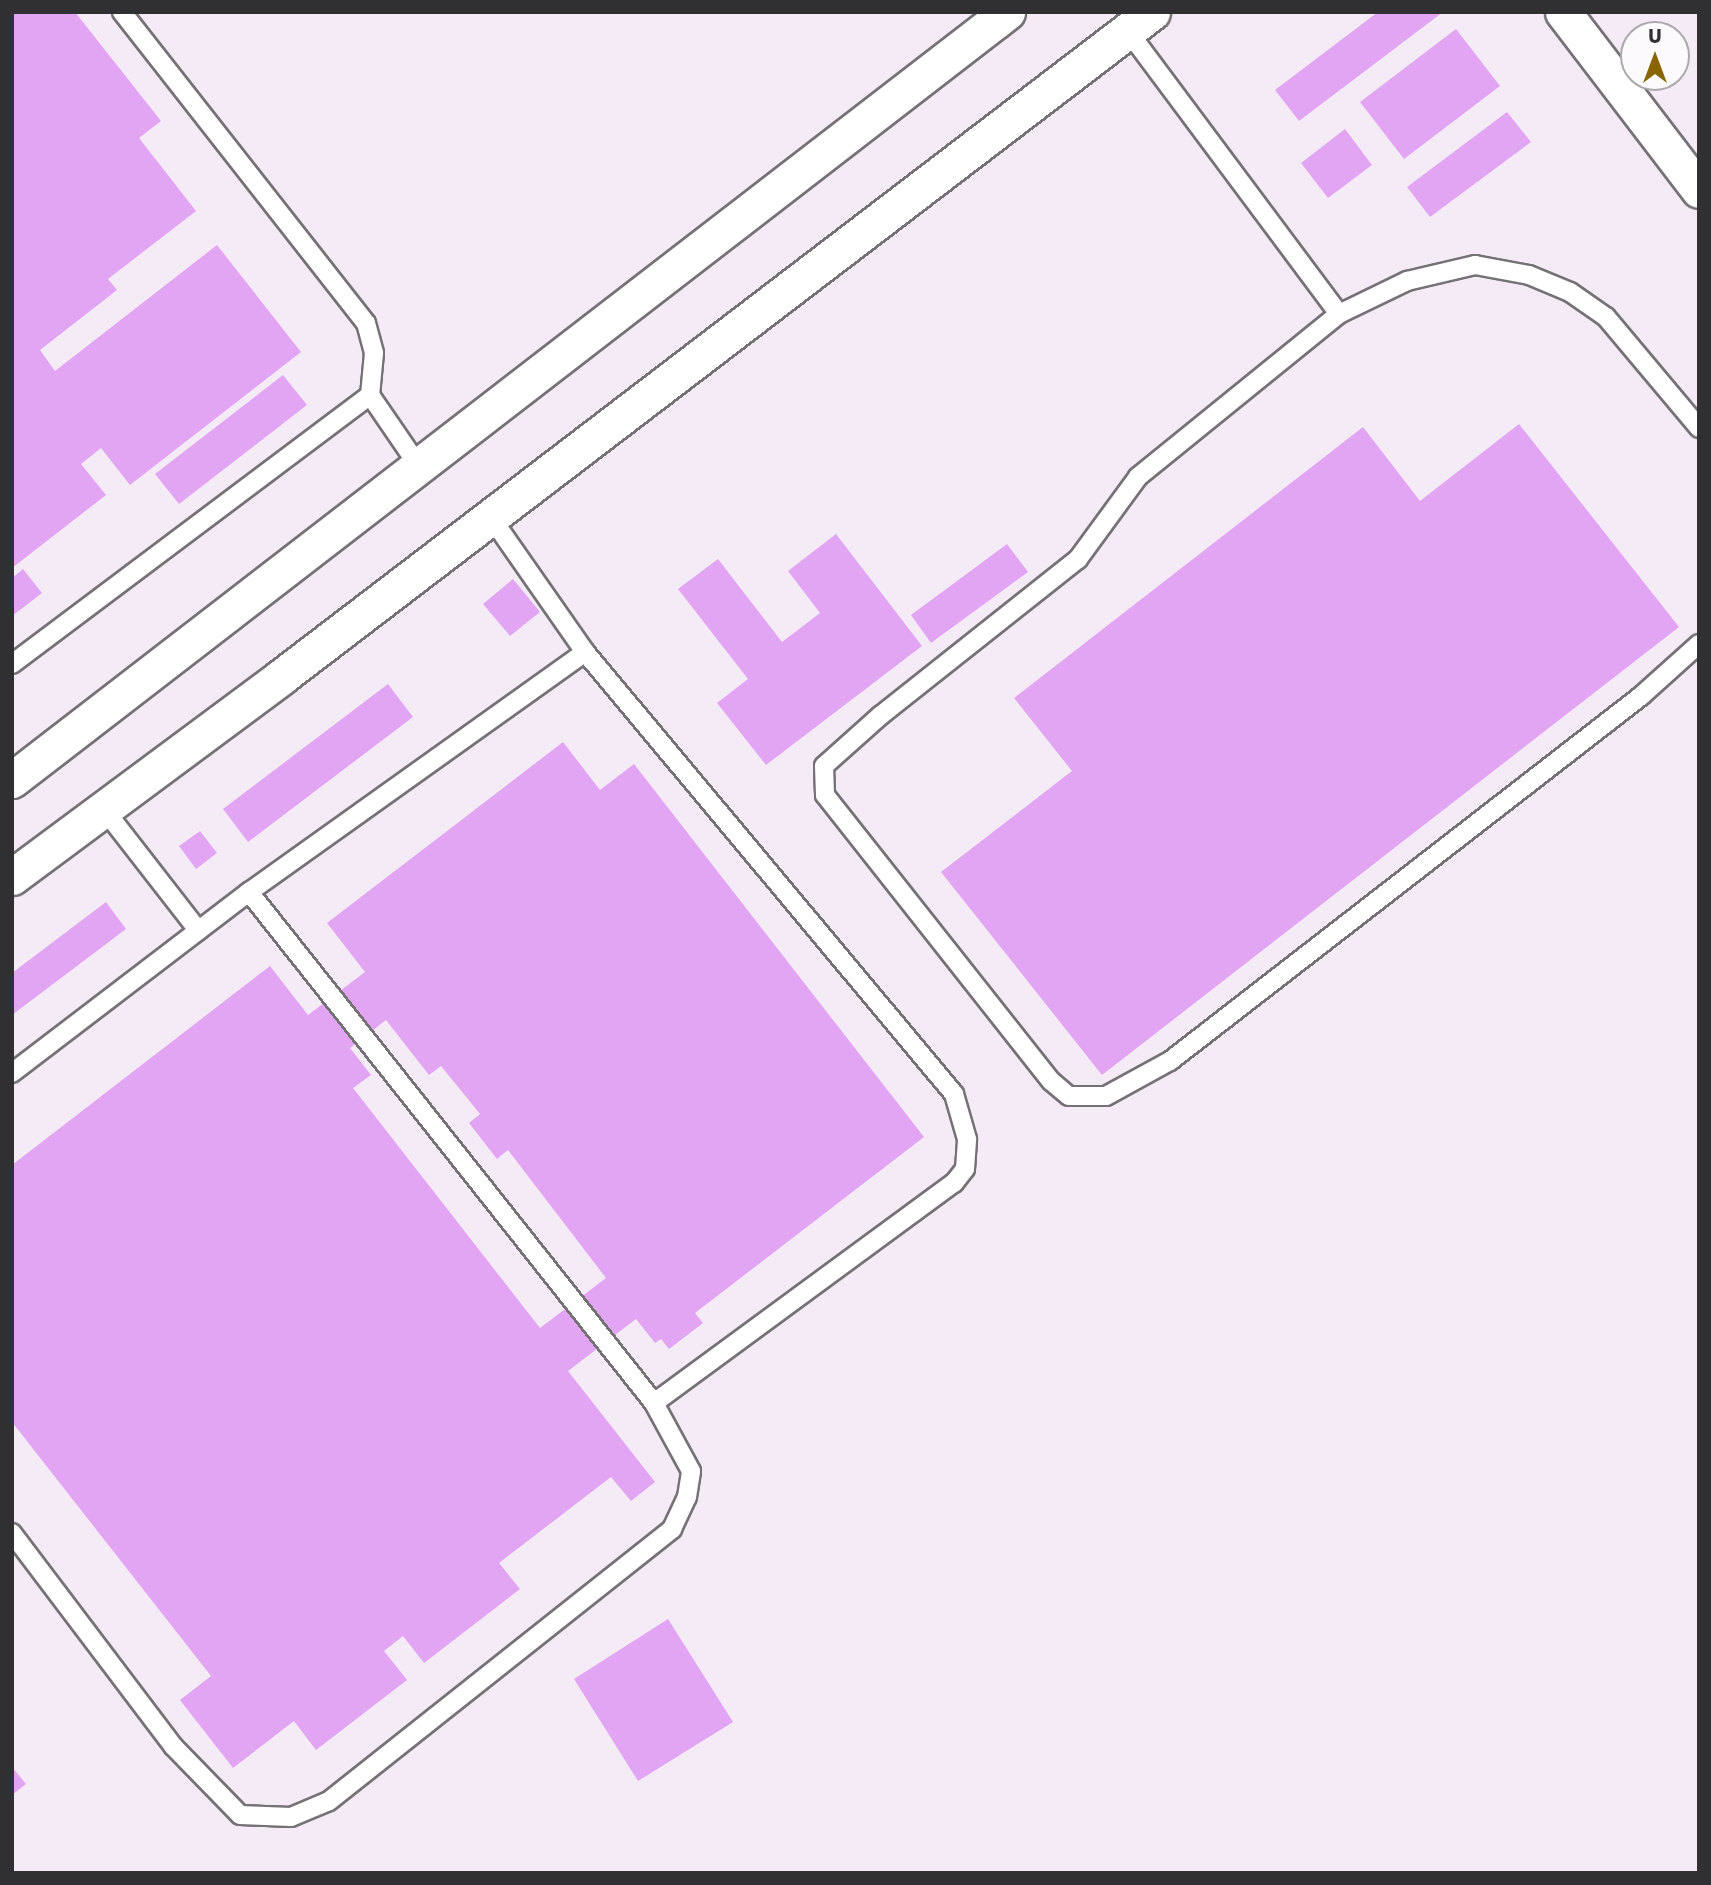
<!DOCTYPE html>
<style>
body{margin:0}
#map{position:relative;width:1711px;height:1885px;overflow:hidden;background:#fdfafe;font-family:Poppins,sans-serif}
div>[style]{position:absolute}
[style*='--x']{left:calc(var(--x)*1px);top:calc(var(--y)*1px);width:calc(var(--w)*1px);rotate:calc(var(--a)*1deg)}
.built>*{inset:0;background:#f4ebf7}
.building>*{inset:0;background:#e1a5f3}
.roads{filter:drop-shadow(2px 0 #757276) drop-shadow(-2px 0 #757276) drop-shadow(0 2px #757276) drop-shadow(0 -2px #757276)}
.lane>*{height:18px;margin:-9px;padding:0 9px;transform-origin:9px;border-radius:9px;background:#fff}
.street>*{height:35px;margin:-17.5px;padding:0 17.5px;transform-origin:17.5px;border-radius:17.5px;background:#fff}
span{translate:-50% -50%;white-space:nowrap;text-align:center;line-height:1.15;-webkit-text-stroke:5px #fdfafe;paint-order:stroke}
.frame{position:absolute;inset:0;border:14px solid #302f31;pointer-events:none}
.north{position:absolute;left:1620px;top:21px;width:70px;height:70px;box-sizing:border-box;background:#fdfafe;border:2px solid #aba9ac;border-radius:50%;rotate:0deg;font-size:19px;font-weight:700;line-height:28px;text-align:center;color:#302f31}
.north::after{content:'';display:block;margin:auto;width:24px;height:32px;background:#896502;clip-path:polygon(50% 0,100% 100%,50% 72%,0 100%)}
</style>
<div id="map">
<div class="built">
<div style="clip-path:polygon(evenodd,12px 12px,1699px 12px,1699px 1873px,12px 1873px,12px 12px,1634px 35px,1676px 35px,1676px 77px,1634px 77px,1634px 35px)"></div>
</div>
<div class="building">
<div style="clip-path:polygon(12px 12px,75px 12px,161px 121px,139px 138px,196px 211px,108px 279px,117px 290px,40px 350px,55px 371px,217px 245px,301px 352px,130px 485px,101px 448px,81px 464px,106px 495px,12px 568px)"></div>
<div style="clip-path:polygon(1378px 12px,1443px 12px,1299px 121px,1275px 90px)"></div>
<div style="clip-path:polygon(1456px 29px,1500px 86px,1404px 159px,1360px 102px)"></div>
<div style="clip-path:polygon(1507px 112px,1531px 142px,1430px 217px,1407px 187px)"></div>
<div style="clip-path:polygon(1345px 129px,1372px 165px,1328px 198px,1301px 163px)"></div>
<div style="clip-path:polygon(283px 375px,307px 405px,179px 504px,155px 474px)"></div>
<div style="clip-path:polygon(1519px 424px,1679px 627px,1102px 1075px,941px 872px,1072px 771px,1014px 698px,1363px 427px,1420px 501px)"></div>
<div style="clip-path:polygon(836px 534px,922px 646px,766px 765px,717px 703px,748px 679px,678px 589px,718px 559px,782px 642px,820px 613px,788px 571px)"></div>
<div style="clip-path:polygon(1007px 544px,1028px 572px,931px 643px,911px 615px)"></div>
<div style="clip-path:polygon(23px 569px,42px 593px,12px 616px,12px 578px)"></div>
<div style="clip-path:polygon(513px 579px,540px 612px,510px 636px,483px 604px)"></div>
<div style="clip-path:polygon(388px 684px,413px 717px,248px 842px,223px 809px)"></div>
<div style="clip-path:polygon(evenodd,563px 742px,600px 790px,634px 764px,924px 1137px,695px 1313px,703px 1323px,669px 1349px,661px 1339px,655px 1343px,636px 1319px,568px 1371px,655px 1482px,631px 1501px,611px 1477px,499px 1563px,520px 1589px,424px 1663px,403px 1636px,384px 1651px,407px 1680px,316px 1750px,294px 1721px,233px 1768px,180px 1700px,211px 1676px,12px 1422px,12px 1165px,270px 966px,308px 1015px,365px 972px,327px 923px,563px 742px,386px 1020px,429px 1075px,441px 1066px,480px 1114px,469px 1123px,497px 1159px,508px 1150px,606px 1278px,540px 1328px,353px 1088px,371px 1075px,350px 1048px,386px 1020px)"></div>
<div style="clip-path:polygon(200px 831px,217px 853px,196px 869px,179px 846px)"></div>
<div style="clip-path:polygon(106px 902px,126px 929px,12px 1015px,12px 973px)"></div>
<div style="clip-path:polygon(668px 1619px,733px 1722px,638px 1781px,574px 1679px)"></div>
<div style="clip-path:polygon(12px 1767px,26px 1784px,12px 1795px)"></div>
</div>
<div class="roads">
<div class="lane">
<div style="--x:122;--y:12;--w:395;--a:51.9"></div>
<div style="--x:366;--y:323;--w:31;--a:75"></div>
<div style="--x:374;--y:353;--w:42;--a:95.4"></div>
<div style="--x:370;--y:395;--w:85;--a:55.6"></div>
<div style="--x:1128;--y:31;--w:353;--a:53.3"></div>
<div style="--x:1339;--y:314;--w:76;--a:-25.9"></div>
<div style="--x:1407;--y:281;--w:70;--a:-13.2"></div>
<div style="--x:1475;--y:265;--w:55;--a:10.5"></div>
<div style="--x:1529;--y:275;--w:44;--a:22.5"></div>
<div style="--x:1570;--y:292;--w:44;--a:34.8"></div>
<div style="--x:1606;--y:317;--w:145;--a:50"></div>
<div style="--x:1339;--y:314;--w:259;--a:141"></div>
<div style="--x:1138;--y:477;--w:102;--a:126.2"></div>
<div style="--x:1078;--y:559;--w:251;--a:141.6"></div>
<div style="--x:881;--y:715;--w:76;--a:138.2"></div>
<div style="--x:824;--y:766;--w:29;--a:88"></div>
<div style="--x:825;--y:795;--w:365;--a:51.7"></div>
<div style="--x:1051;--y:1081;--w:23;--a:40"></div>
<div style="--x:1069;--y:1096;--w:37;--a:0"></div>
<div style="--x:1106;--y:1096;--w:73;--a:-28.7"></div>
<div style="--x:1170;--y:1061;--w:596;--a:-37.77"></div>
<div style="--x:1641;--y:696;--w:78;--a:-41.9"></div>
<div style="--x:12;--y:664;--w:448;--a:-36.9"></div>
<div style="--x:103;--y:808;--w:155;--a:52.1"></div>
<div style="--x:249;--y:892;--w:652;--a:51.6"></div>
<div style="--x:12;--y:1073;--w:298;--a:-37.4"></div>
<div style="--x:249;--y:892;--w:413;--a:-35.5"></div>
<div style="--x:12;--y:1533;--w:267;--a:52.9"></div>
<div style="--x:173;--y:1746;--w:96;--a:45.8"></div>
<div style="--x:240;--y:1815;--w:51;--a:2.2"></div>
<div style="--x:291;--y:1817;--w:41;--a:-22.8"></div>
<div style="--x:329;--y:1801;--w:438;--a:-38.4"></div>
<div style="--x:672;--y:1529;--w:35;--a:-65"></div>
<div style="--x:687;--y:1497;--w:26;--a:-81"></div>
<div style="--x:691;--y:1471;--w:77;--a:-118.6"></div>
<div style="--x:654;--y:1403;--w:372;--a:-36.3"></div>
<div style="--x:954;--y:1183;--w:18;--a:-52"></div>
<div style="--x:965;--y:1169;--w:30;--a:-86"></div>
<div style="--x:967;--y:1139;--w:47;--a:-106.1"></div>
<div style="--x:954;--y:1094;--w:576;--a:-129.86"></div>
<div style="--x:585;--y:652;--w:166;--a:-124.9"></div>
</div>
<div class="street">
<div style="--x:1563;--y:12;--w:224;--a:52.6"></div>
<div style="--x:12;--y:780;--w:1257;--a:-37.66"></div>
<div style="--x:12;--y:877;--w:335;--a:-36.6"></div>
<div style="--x:281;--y:677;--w:1096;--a:-37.36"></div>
</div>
</div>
<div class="frame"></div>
<div class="north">U</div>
</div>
